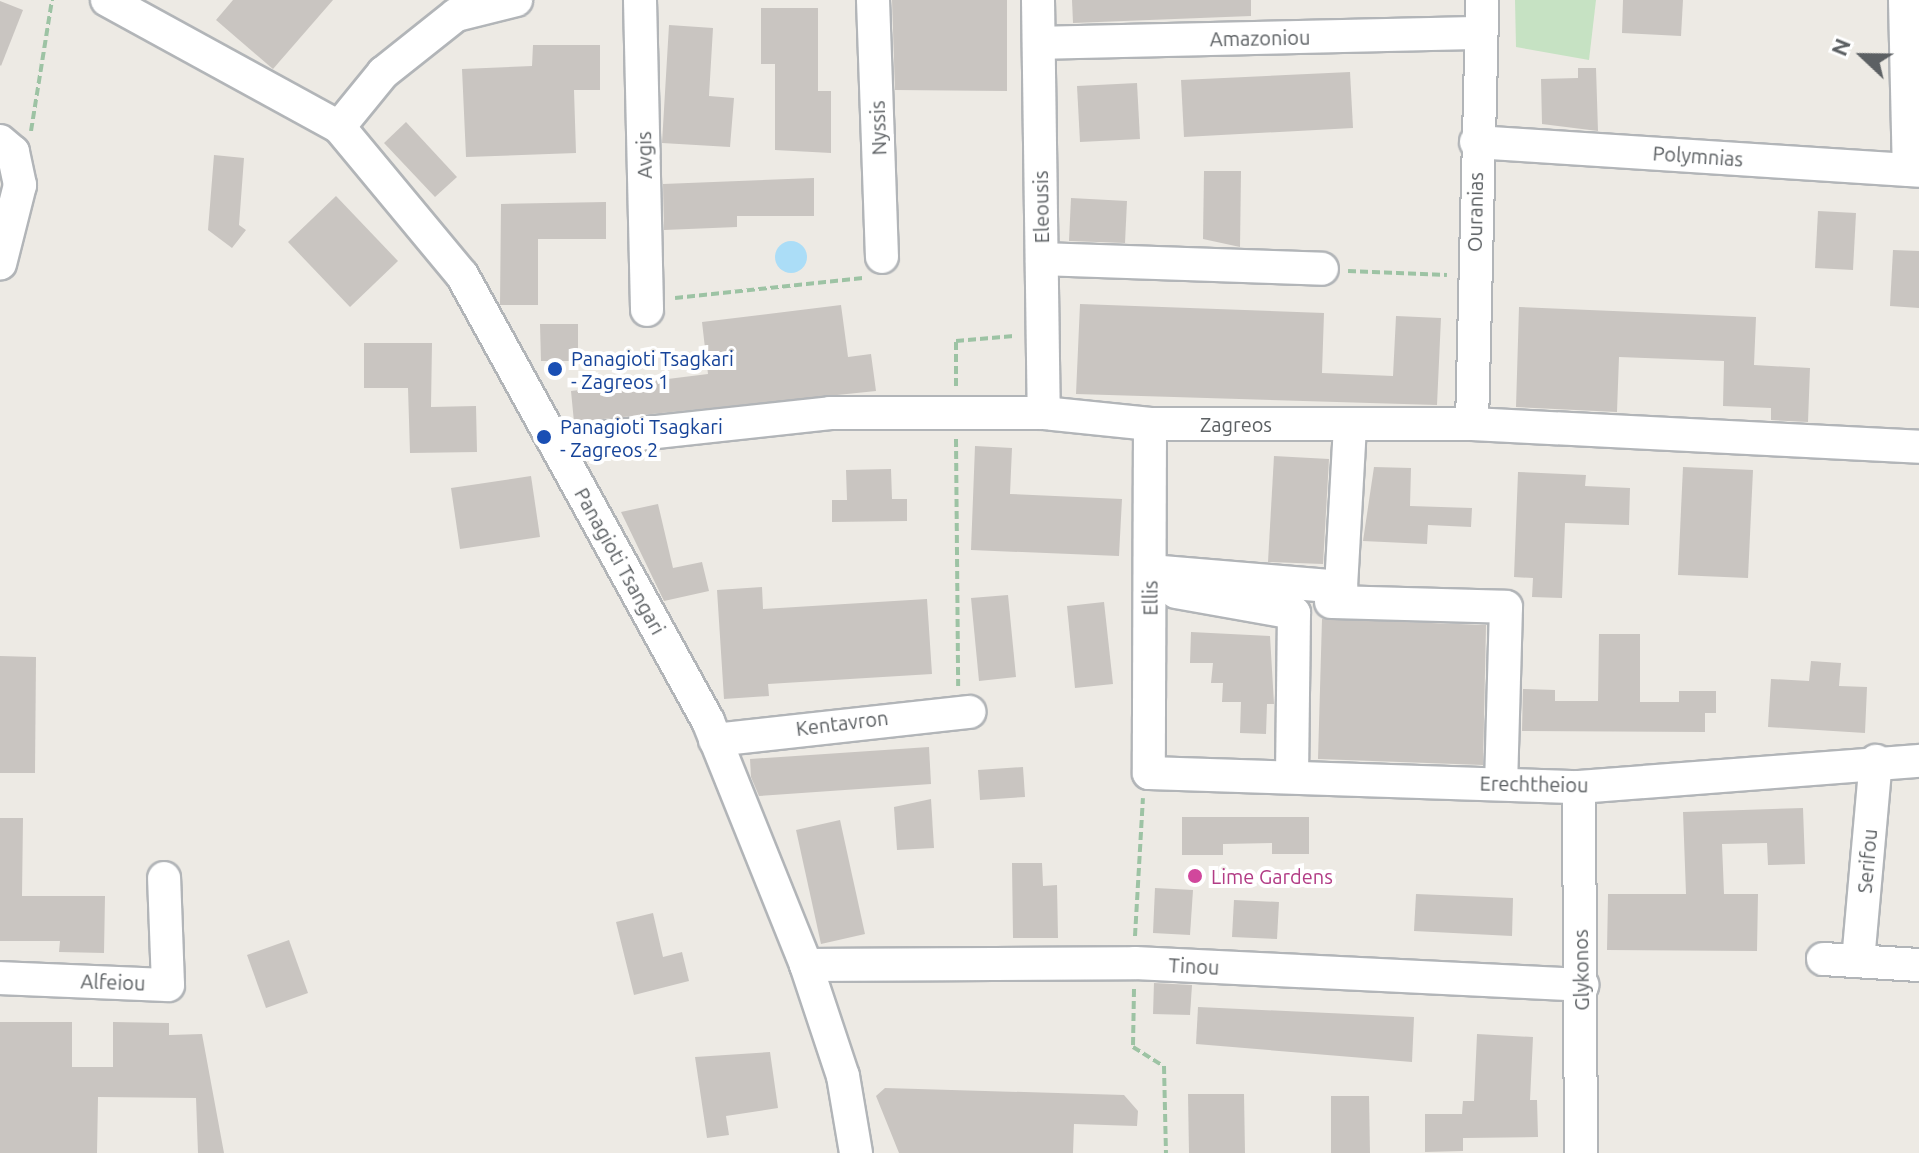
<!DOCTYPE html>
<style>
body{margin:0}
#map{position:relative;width:1919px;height:1153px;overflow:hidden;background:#edeae4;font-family:Ubuntu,sans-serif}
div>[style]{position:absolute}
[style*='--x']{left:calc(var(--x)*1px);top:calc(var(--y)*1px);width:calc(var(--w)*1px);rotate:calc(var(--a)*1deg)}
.green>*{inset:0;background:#c6e2c3}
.water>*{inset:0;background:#abddf7}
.round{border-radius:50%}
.building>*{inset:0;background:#c9c5c1}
.path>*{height:4px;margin-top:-2px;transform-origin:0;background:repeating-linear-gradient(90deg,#9dc3a4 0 8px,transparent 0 12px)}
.roads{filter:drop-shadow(2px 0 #b2b5b8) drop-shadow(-2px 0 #b2b5b8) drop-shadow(0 2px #b2b5b8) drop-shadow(0 -2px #b2b5b8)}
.minor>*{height:32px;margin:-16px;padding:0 16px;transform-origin:16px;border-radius:16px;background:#fff}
.dots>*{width:22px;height:22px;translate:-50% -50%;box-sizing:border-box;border:4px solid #fff;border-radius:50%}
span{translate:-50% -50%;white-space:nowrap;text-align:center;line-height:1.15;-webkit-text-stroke:8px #fff;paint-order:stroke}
.street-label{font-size:20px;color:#5c6063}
.transit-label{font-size:20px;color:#164399}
.left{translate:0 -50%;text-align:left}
.hotel-label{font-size:20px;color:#b23c85}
.north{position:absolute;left:1823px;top:16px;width:80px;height:80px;-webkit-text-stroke:6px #fff;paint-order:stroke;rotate:292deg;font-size:22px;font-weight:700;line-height:32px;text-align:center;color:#5c6063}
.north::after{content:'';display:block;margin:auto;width:28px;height:36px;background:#5c6063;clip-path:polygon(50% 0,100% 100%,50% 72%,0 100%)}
</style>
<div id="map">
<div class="green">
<div style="clip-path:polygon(1515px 0,1596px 0,1589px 60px,1516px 47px)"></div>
</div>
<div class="water">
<div class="round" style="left:775px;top:241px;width:32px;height:32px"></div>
</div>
<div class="building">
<div style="clip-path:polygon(233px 0,333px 0,273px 69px,216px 20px)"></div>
<div style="clip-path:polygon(892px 0,1007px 0,1007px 91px,895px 90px)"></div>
<div style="clip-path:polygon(1072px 0,1251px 0,1251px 16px,1073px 23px)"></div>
<div style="clip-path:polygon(1623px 0,1683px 0,1681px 36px,1622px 33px)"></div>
<div style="clip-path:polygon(0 1px,23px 10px,1px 66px,0 65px)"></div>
<div style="clip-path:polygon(761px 8px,818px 8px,818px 91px,831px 91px,831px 153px,775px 150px,775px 64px,761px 64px)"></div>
<div style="clip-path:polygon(669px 25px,713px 28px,709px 96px,734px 98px,730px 147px,662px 143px)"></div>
<div style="clip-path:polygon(533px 45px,600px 45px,600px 90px,574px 90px,576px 153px,466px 157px,462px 69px,532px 66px)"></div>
<div style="clip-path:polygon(1578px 68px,1596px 68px,1598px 131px,1542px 124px,1541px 79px,1578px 78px)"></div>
<div style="clip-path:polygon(1350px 72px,1353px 128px,1184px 137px,1181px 80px)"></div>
<div style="clip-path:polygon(1137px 83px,1140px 139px,1080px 142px,1077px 86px)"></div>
<div style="clip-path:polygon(406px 122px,457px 177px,435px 197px,384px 143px)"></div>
<div style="clip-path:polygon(214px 155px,244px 158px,239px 225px,246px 230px,232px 248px,208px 230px)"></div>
<div style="clip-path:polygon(1204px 171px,1241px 171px,1240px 247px,1203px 239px)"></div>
<div style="clip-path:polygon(814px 178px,814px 216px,737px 216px,737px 227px,664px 230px,663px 184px)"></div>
<div style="clip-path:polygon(336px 196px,398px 261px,350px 307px,288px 242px)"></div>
<div style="clip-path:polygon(1071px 198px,1127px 201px,1125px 243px,1069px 241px)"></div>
<div style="clip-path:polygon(606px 202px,606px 239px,538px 239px,538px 305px,500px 305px,501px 204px)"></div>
<div style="clip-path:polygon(1818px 211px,1856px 213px,1853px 270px,1815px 268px)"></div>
<div style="clip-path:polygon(1893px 250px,1919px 251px,1919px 308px,1890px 306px)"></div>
<div style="clip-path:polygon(1080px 304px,1324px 313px,1322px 373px,1393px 376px,1396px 316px,1441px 318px,1437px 405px,1076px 394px)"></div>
<div style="clip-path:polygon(841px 305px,848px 357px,871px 354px,876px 391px,574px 422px,571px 391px,708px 374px,702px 322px)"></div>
<div style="clip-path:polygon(1519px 307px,1756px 317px,1754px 365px,1810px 368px,1808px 422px,1771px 420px,1771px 408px,1723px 406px,1724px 361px,1619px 357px,1617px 412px,1516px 407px)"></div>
<div style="clip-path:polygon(540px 324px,578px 324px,578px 361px,541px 361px)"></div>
<div style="clip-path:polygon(364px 343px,432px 343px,431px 407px,476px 406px,477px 452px,410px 453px,408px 388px,364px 388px)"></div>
<div style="clip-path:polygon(975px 446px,1012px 448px,1010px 494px,1122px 499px,1119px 556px,971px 550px)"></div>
<div style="clip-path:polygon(1274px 456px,1329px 459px,1323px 564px,1268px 562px)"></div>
<div style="clip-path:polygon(1374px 467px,1411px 468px,1410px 506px,1472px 508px,1471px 527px,1428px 525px,1427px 544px,1363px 541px)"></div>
<div style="clip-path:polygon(1683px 467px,1753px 470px,1748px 578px,1678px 575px)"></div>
<div style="clip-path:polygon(891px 469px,892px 499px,907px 499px,907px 521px,832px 522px,832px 500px,847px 500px,846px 470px)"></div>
<div style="clip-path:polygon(1518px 472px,1586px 475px,1585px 486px,1630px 488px,1629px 525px,1565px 523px,1562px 598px,1532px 597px,1533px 578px,1514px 577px)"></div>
<div style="clip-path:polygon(531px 476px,540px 537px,460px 549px,451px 488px)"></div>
<div style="clip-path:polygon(658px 504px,673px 568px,702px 562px,709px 591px,664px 601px,621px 512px)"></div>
<div style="clip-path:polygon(762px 587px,763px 609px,927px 599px,932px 674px,768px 684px,769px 696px,724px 699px,717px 590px)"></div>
<div style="clip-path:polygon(1008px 595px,1016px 677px,979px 681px,971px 598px)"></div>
<div style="clip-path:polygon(1104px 602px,1113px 684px,1075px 688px,1067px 606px)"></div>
<div style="clip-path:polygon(1322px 619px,1486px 625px,1483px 765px,1318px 759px)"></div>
<div style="clip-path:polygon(1191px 632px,1270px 636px,1274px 704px,1267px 704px,1266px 734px,1240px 733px,1241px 702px,1222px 702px,1223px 683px,1211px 683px,1213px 663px,1190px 663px)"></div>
<div style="clip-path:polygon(1599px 634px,1640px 634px,1640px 702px,1679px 702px,1679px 691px,1716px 691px,1716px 713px,1705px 713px,1705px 732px,1522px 731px,1523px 689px,1555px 690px,1555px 701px,1598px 701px)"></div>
<div style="clip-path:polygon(0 656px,36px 657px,35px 773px,0 773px)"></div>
<div style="clip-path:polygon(1811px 661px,1841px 663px,1839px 686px,1867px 687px,1865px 733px,1768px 727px,1771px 679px,1809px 681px)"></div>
<div style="clip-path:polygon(929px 747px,931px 784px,759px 796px,751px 777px,750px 759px)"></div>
<div style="clip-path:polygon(1023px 767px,1025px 797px,980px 800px,978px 770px)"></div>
<div style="clip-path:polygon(931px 799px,934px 848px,897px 850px,894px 807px)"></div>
<div style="clip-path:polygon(1803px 808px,1805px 864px,1768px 865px,1767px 843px,1722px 844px,1724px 894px,1758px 894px,1757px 951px,1607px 950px,1608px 894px,1686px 894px,1683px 812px)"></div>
<div style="clip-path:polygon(1182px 817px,1309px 817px,1309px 854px,1272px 854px,1272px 843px,1223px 844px,1223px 855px,1182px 855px)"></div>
<div style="clip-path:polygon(0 818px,23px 818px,22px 896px,105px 896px,104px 953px,59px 952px,60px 941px,0 941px)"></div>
<div style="clip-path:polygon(840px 820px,865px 934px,821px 944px,796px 830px)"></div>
<div style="clip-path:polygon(1012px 863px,1042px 863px,1043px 886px,1057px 885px,1058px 938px,1013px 938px)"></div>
<div style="clip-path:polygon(1155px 888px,1193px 890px,1190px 935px,1153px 933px)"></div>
<div style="clip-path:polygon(1416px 894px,1513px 898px,1512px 936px,1414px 931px)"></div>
<div style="clip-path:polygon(1234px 900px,1279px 902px,1277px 939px,1232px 937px)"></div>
<div style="clip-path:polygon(653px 913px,663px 957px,682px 952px,689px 981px,634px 995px,616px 922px)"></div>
<div style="clip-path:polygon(289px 940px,308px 993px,266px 1008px,247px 955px)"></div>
<div style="clip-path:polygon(1154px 983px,1192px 985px,1190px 1015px,1153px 1014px)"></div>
<div style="clip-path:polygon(1198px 1007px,1414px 1017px,1412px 1062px,1196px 1044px)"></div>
<div style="clip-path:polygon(0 1022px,72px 1022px,72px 1067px,113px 1067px,113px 1022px,169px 1023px,169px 1035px,202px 1034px,224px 1153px,198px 1153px,196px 1098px,98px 1097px,97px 1153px,0 1153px)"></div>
<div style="clip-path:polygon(1477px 1034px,1533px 1037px,1530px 1100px,1537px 1100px,1538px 1137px,1463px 1138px,1463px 1151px,1425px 1152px,1425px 1114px,1462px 1114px,1463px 1101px,1474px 1101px)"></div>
<div style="clip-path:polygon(770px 1052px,778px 1108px,726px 1116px,729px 1135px,707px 1138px,695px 1057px)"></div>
<div style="clip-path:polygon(885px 1088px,1124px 1095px,1138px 1111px,1137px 1126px,1074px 1124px,1073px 1153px,899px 1153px,876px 1096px)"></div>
<div style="clip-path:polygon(1188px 1094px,1244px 1094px,1245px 1153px,1189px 1153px)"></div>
<div style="clip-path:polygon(1331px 1096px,1369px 1096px,1370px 1153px,1331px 1153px)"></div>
</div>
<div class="path">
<div style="--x:31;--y:131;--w:133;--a:-80.9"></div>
<div style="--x:1348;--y:271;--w:99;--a:2.3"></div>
<div style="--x:675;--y:298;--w:189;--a:-6.1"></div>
<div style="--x:956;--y:386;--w:45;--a:-90"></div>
<div style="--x:956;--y:341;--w:58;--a:-4.9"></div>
<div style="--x:956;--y:439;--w:247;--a:89.5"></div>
<div style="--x:1135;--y:936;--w:138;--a:-86.7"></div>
<div style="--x:1134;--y:989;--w:58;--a:91"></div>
<div style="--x:1133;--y:1047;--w:36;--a:32"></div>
<div style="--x:1164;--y:1066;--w:87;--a:88.7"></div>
</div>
<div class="roads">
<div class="minor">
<div style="--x:107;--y:0;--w:264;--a:28.7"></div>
<div style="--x:339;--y:127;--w:192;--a:50.3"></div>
<div style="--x:462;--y:275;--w:509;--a:61.12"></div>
<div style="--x:708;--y:721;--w:263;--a:68.1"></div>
<div style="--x:806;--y:965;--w:117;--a:71.6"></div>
<div style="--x:843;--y:1076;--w:78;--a:80.4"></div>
<div style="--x:640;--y:0;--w:310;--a:88.7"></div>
<div style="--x:873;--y:0;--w:257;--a:88"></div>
<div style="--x:1038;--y:0;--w:413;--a:89.2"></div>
<div style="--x:1905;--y:0;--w:170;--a:88.7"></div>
<div style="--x:1039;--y:43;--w:442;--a:-1.3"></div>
<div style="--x:339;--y:127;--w:70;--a:-50.8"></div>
<div style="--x:383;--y:73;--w:93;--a:-38.5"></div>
<div style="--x:456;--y:15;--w:62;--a:-14"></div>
<div style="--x:0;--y:141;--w:17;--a:40"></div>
<div style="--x:13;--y:152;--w:34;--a:78"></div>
<div style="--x:20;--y:185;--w:81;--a:104.2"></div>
<div style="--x:1476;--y:142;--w:444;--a:3.7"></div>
<div style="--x:1042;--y:259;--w:280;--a:2"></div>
<div style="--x:1150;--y:424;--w:349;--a:90.2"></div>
<div style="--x:1149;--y:773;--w:430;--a:1.9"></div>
<div style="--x:1579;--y:787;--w:341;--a:-4.4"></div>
<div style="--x:1472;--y:424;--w:424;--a:-88.6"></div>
<div style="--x:555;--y:443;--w:277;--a:-6.2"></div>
<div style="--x:830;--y:413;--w:214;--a:0"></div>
<div style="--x:1044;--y:413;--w:107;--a:5.9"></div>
<div style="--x:1150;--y:424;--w:322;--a:0"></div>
<div style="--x:1472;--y:424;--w:448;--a:2.9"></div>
<div style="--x:1150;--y:571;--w:192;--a:4.8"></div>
<div style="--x:1341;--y:587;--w:163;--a:-86.8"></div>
<div style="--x:1176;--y:592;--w:120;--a:10.1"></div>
<div style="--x:1294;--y:613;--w:164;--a:90.7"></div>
<div style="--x:1331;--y:602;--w:175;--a:1.6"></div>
<div style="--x:1506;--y:607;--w:177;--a:91.6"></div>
<div style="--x:715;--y:740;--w:256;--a:-6.3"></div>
<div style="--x:1579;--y:787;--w:366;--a:89.7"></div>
<div style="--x:1823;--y:959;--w:96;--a:3.6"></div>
<div style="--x:1858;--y:961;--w:201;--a:-84.9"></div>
<div style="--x:806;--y:965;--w:329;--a:-0.3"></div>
<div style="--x:1135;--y:963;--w:448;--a:2.8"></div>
<div style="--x:0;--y:978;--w:168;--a:2.4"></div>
<div style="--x:168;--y:985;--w:107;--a:-92.1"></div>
</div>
</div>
<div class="dots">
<div style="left:555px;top:369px;background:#1a4fb4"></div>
<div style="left:544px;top:437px;background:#1a4fb4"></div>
<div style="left:1195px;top:876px;background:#d1479c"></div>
</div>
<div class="street-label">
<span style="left:1260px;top:38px;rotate:-1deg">Amazoniou</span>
<span style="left:878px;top:128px;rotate:-92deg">Nyssis</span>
<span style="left:644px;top:155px;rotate:-91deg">Avgis</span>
<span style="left:1698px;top:156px;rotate:4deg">Polymnias</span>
<span style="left:1041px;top:207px;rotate:-91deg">Eleousis</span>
<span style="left:1475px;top:212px;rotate:-89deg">Ouranias</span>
<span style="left:1236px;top:424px">Zagreos</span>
<span style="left:620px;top:561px;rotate:61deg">Panagioti Tsangari</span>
<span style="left:1150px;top:598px;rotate:-90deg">Ellis</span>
<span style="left:842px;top:723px;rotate:-7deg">Kentavron</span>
<span style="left:1534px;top:784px;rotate:1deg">Erechtheiou</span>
<span style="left:1867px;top:861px;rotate:-85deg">Serifou</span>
<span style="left:1194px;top:966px;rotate:3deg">Tinou</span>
<span style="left:1581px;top:970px;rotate:-91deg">Glykonos</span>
<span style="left:113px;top:982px;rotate:2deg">Alfeiou</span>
</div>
<div class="transit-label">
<span class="left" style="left:571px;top:370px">Panagioti Tsagkari<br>- Zagreos 1</span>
<span class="left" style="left:560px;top:438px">Panagioti Tsagkari<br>- Zagreos 2</span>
</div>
<div class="hotel-label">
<span class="left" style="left:1211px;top:876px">Lime Gardens</span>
</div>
<div class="north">N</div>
</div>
